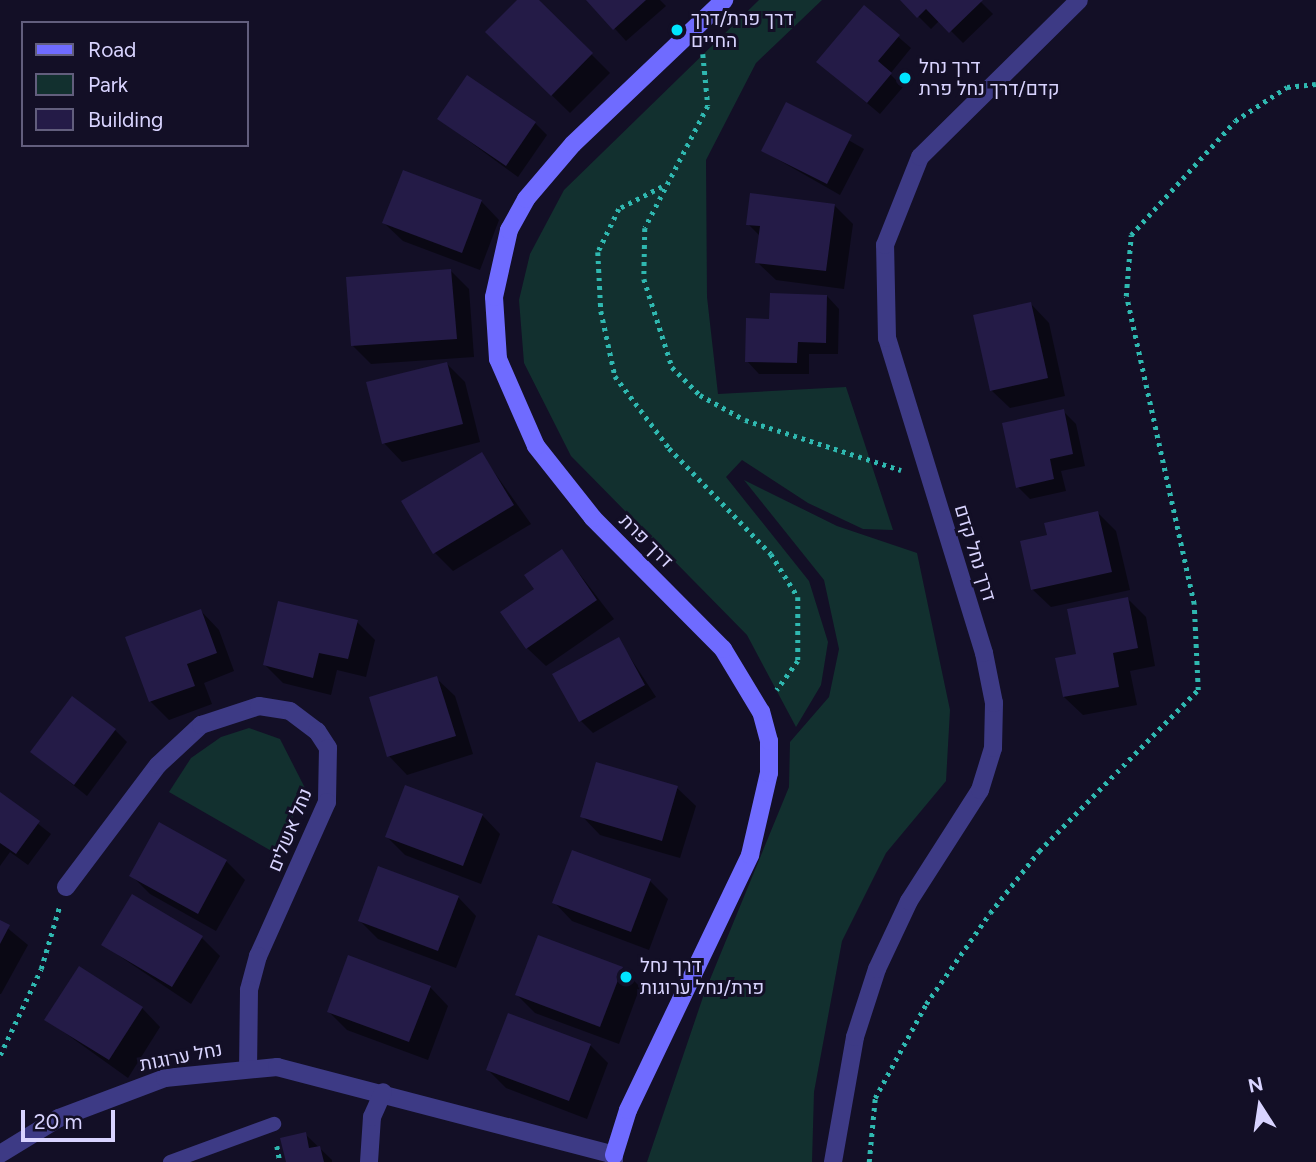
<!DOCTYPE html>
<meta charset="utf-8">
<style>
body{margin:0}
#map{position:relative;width:1316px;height:1162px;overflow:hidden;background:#130f26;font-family:Figtree,Heebo,sans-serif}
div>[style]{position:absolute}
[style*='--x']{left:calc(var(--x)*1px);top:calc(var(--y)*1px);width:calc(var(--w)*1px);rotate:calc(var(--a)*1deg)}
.green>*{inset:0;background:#12302f}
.shadow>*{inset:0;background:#0007}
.building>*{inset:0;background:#241b47}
.path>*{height:4.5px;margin-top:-2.25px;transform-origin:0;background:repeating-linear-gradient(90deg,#2fb8b0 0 3.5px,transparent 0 8.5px)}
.lane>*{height:14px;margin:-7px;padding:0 7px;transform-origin:7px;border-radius:7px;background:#3d3a85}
.street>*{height:18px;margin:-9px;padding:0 9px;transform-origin:9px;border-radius:9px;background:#3d3a85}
.secondary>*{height:18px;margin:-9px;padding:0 9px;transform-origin:9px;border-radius:9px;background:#6f6bff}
.dots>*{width:19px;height:19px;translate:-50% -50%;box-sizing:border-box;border:4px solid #130f26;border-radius:50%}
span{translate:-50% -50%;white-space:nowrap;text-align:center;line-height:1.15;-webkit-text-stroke:6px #130f26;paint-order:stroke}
.poi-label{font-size:19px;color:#d9d4ff}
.left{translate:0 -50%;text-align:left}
.street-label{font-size:19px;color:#d9d4ff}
.legend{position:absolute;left:21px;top:21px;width:228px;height:126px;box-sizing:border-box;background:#130f26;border:2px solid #625e7d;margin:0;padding:9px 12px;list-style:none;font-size:21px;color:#d9d4ff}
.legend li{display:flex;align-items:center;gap:14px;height:35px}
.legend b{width:35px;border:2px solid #625e7d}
.north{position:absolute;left:1225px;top:1071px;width:70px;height:70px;-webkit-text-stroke:5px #130f26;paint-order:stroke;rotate:348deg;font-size:19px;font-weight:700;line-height:28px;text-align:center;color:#d9d4ff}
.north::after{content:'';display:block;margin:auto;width:24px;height:32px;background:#d9d4ff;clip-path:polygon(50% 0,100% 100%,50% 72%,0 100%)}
.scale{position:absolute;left:21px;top:1110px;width:94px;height:32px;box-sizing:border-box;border:4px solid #d9d4ff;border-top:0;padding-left:9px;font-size:21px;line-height:24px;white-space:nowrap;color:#d9d4ff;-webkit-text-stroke:5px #130f26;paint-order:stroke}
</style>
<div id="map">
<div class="green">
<div style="clip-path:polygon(759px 0,822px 0,756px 63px,706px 160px,707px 297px,718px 394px,846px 387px,893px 530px,863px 529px,808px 503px,742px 460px,726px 477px,809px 581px,828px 642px,821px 685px,796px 727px,747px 635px,571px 456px,524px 363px,519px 300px,530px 254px,564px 190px)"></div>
<div style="clip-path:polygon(744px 480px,837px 526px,917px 553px,950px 710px,946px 781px,886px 853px,842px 941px,814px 1092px,812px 1162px,647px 1162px,704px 994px,789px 787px,790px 742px,829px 697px,839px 649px,824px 580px)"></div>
<div style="clip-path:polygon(249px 728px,280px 739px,306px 790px,275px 853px,169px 792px,191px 758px,221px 737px)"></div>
</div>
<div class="shadow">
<div style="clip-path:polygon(519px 0,537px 0,610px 73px,570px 113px,487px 32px)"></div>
<div style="clip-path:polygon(589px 0,660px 0,666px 6px,626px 41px)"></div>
<div style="clip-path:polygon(902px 0,979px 0,993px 14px,963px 43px,940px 20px,931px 29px)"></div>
<div style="clip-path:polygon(864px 7px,911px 48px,890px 74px,903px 87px,880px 114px,818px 62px)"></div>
<div style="clip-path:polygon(787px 105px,864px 149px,840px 195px,763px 151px)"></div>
<div style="clip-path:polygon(439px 119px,535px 123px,547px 135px,518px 177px)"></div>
<div style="clip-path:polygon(481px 201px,499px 220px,480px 270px,403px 241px,384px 223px)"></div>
<div style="clip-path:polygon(834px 205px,853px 224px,844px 289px,776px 280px,757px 262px,760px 236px,748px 224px)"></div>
<div style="clip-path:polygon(451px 271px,469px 289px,474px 357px,371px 364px,353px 346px)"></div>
<div style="clip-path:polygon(827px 296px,839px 309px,838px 354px,809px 354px,809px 374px,759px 374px,747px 361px,771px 321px)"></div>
<div style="clip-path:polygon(1031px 304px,1049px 323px,1065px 396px,1010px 408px,991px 390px)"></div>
<div style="clip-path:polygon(447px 364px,465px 382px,480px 442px,402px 462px,384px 443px)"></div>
<div style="clip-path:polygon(1063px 411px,1076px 424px,1085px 466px,1061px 471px,1066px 491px,1030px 499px,1018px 487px)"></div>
<div style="clip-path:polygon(482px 455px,531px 524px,453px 571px,435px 553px)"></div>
<div style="clip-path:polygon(1098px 513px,1116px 531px,1130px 590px,1051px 607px,1032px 589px)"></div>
<div style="clip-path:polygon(562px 551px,614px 619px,546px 666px,527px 648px,536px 589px)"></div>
<div style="clip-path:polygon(1128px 599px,1146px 617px,1155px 666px,1130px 671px,1137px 705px,1083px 715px,1064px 697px,1078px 656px)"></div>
<div style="clip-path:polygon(201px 611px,219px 630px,234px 671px,204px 683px,212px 704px,169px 720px,150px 701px)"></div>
<div style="clip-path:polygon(357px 622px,375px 640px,366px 677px,337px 670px,331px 695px,283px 683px,265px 665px)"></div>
<div style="clip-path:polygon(618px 639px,656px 697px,593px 733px,581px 721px)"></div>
<div style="clip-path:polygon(436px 678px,455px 696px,473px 754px,407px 775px,389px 756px)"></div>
<div style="clip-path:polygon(115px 730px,127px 742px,87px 796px,32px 752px)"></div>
<div style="clip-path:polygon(677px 788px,696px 806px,680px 858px,600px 835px,582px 816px)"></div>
<div style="clip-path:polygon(0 794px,51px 834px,28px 865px,10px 852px,0 866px)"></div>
<div style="clip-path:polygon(482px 815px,500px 834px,481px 884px,405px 855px,387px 837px)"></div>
<div style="clip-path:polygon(160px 825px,226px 861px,245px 880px,216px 931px,150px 894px,132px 876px)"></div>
<div style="clip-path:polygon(650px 881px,668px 899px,649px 950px,572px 921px,554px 902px)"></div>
<div style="clip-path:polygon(458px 897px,476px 916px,456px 968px,378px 939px,360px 921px)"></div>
<div style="clip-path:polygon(0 922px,28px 945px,1px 994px,0 994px)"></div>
<div style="clip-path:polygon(202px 938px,220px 956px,191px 1004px,103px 945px)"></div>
<div style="clip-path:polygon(622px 968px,640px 987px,619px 1044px,535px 1013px,517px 995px)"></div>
<div style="clip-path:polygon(430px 987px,448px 1006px,428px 1060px,347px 1030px,329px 1012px)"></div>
<div style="clip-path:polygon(142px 1008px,160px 1027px,128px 1078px,47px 1020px)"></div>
<div style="clip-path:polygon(590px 1045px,608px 1063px,587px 1119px,506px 1088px,488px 1070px)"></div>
<div style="clip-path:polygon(305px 1134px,332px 1160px,332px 1162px,287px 1162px)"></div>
</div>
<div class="building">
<div style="clip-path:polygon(517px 0,539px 0,593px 53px,551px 96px,485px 32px)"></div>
<div style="clip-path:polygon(586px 0,646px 0,613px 30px)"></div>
<div style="clip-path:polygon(900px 0,983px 0,949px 33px,926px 9px,917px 18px)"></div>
<div style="clip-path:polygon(864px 5px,900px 35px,878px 61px,892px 73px,867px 103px,816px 62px)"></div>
<div style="clip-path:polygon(467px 75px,536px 122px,506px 166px,437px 119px)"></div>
<div style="clip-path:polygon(786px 102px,852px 135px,827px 184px,761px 151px)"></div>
<div style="clip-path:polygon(403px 170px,482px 200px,462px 253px,382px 223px)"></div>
<div style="clip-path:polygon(750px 193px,835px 204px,826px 271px,755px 263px,760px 226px,746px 225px)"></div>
<div style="clip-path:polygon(451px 269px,457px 339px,351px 346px,346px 277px)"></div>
<div style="clip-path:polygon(770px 293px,827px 295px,826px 343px,798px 342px,797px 363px,745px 362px,746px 318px,769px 319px)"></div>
<div style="clip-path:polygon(1031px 302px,1048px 378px,990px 391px,973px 315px)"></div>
<div style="clip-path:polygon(447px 362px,463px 424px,382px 444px,366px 382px)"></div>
<div style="clip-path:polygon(1064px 409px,1073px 454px,1050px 459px,1054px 479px,1016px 488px,1002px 423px)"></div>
<div style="clip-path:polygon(482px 452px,514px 505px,433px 554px,401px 501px)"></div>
<div style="clip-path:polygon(1098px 511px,1112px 572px,1031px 590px,1020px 541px,1047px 535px,1044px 523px)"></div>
<div style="clip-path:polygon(562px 549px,597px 600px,526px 649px,500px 612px,534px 589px,524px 575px)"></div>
<div style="clip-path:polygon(1128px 597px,1138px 648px,1113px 653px,1119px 687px,1063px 697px,1055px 658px,1076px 654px,1067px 609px)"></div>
<div style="clip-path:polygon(278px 601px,358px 620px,348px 659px,319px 653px,313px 678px,263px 665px)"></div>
<div style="clip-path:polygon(201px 609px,217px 653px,187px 664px,195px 686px,149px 702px,125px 637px)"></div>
<div style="clip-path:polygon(619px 637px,645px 685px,579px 722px,552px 674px)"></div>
<div style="clip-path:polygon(437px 676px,456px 736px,387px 757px,369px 697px)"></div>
<div style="clip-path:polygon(72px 696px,116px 729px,74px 785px,30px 752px)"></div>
<div style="clip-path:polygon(596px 762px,678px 786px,662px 841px,580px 817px)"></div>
<div style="clip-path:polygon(405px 785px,483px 814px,463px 866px,385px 837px)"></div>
<div style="clip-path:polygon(0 792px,40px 821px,16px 854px,0 843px)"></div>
<div style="clip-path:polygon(159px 822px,227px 860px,198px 914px,129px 876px)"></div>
<div style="clip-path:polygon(572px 850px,651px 879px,631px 932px,552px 903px)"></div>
<div style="clip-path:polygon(378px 866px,459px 896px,438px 951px,358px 921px)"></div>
<div style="clip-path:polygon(132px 894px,203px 936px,172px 987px,101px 945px)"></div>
<div style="clip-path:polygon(0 920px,10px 925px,0 944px)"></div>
<div style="clip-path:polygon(538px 935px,623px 967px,600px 1027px,515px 995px)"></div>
<div style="clip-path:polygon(348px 955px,431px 986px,409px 1042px,327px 1012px)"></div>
<div style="clip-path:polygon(79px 966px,143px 1007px,109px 1060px,44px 1020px)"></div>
<div style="clip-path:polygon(508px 1013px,591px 1044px,569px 1101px,486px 1070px)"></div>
<div style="clip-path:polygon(306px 1132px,309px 1148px,320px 1146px,324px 1162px,286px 1162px,280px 1138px)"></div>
</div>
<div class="path">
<div style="--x:703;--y:54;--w:52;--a:84.5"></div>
<div style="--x:708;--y:106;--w:137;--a:117.3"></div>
<div style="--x:645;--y:228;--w:51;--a:91.1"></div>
<div style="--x:644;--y:279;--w:92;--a:72.3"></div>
<div style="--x:672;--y:367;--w:40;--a:45"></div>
<div style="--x:700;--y:395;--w:51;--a:29.1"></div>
<div style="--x:745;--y:420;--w:164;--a:17.8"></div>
<div style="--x:662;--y:187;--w:48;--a:152.9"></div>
<div style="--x:619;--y:209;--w:48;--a:116"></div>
<div style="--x:598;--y:252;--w:59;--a:87.1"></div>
<div style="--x:601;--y:311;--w:66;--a:77.8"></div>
<div style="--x:615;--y:376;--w:90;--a:53.1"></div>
<div style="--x:669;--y:448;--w:147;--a:46.1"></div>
<div style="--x:771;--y:554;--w:51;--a:57.9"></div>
<div style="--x:798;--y:597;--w:64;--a:90"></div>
<div style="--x:798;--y:661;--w:36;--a:126"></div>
<div style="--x:0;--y:1055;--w:95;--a:-64.5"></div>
<div style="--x:41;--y:969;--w:64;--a:-73.6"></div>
<div style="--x:277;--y:1146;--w:16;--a:79"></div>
<div style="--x:869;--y:1162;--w:64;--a:-84.6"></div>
<div style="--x:875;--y:1098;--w:107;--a:-61.5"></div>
<div style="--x:926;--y:1004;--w:111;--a:-54.9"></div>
<div style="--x:990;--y:913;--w:79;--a:-51.7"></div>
<div style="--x:1039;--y:851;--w:226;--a:-45.4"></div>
<div style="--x:1198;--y:690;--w:86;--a:-92.7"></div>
<div style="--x:1194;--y:604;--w:315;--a:-102.4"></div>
<div style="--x:1126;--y:296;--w:61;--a:-85.3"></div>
<div style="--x:1131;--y:235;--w:154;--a:-47.6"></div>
<div style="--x:1235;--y:121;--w:62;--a:-33.2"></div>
<div style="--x:1287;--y:87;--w:29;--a:-6"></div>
</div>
<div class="lane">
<div style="--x:170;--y:1162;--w:111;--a:-20.1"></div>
</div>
<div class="street">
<div style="--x:66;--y:887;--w:153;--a:-53"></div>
<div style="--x:158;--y:765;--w:59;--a:-42.9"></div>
<div style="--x:201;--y:725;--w:61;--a:-18.1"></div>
<div style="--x:259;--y:706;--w:31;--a:9"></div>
<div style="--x:290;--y:711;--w:34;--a:37"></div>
<div style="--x:317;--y:731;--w:20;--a:57"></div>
<div style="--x:328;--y:748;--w:54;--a:91.1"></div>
<div style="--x:327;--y:802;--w:169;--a:114.1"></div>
<div style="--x:258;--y:956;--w:35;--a:105"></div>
<div style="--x:249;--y:990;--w:78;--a:90.7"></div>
<div style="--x:0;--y:1154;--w:69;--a:-31.4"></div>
<div style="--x:59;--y:1118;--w:113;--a:-20.7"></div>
<div style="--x:165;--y:1078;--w:113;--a:-5.6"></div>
<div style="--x:277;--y:1067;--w:348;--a:14.6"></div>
<div style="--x:614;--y:1155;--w:7;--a:90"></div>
<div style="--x:369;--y:1162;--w:45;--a:-86.2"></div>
<div style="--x:372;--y:1117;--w:27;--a:-66"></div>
<div style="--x:833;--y:1162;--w:127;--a:-80"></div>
<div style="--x:855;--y:1037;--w:71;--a:-72.1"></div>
<div style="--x:877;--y:969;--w:75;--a:-64.8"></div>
<div style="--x:909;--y:901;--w:132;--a:-57.4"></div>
<div style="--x:980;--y:790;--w:44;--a:-72.8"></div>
<div style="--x:993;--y:748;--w:45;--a:-88.7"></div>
<div style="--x:994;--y:703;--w:51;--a:-101.3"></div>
<div style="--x:984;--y:653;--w:330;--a:-107.1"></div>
<div style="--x:887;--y:338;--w:93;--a:-91.2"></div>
<div style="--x:885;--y:245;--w:95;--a:-68.3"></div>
<div style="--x:920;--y:157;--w:223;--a:-44.6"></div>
</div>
<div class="secondary">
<div style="--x:614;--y:1155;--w:47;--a:-72.7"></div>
<div style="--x:628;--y:1110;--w:283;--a:-64.4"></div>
<div style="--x:750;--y:855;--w:84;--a:-77"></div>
<div style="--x:769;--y:773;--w:32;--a:-90"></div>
<div style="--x:769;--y:741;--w:30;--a:-105"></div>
<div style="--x:761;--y:712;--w:74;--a:-121.1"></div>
<div style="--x:723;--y:649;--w:185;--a:-134.8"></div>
<div style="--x:593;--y:518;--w:92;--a:-128.4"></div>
<div style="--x:536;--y:446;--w:95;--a:-113.6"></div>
<div style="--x:498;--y:359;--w:62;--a:-93.7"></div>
<div style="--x:494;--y:297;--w:69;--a:-77.4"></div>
<div style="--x:509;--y:230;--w:35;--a:-61"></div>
<div style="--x:526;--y:199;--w:72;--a:-49.5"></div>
<div style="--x:573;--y:144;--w:209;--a:-43.6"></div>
</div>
<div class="dots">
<div style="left:677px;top:30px;background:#00e5ff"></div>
<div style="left:905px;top:78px;background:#00e5ff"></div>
<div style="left:626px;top:977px;background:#00e5ff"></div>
</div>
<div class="poi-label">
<span class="left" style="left:691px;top:30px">דרך פרת/דרך<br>החיים</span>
<span class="left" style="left:919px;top:78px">דרך נחל<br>קדם/דרך נחל פרת</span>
<span class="left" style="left:640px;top:977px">דרך נחל<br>פרת/נחל ערוגות</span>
</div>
<div class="street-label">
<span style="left:646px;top:541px;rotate:45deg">דרך פרת</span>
<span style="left:975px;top:553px;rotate:73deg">דרך נחל קדם</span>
<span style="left:290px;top:830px;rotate:-68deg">נחל אשלים</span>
<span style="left:181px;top:1057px;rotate:-11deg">נחל ערוגות</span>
</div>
<ul class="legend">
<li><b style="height:9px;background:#6f6bff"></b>Road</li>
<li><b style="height:19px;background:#12302f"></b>Park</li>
<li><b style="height:19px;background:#241b47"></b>Building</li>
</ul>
<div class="north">N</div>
<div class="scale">20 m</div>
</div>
